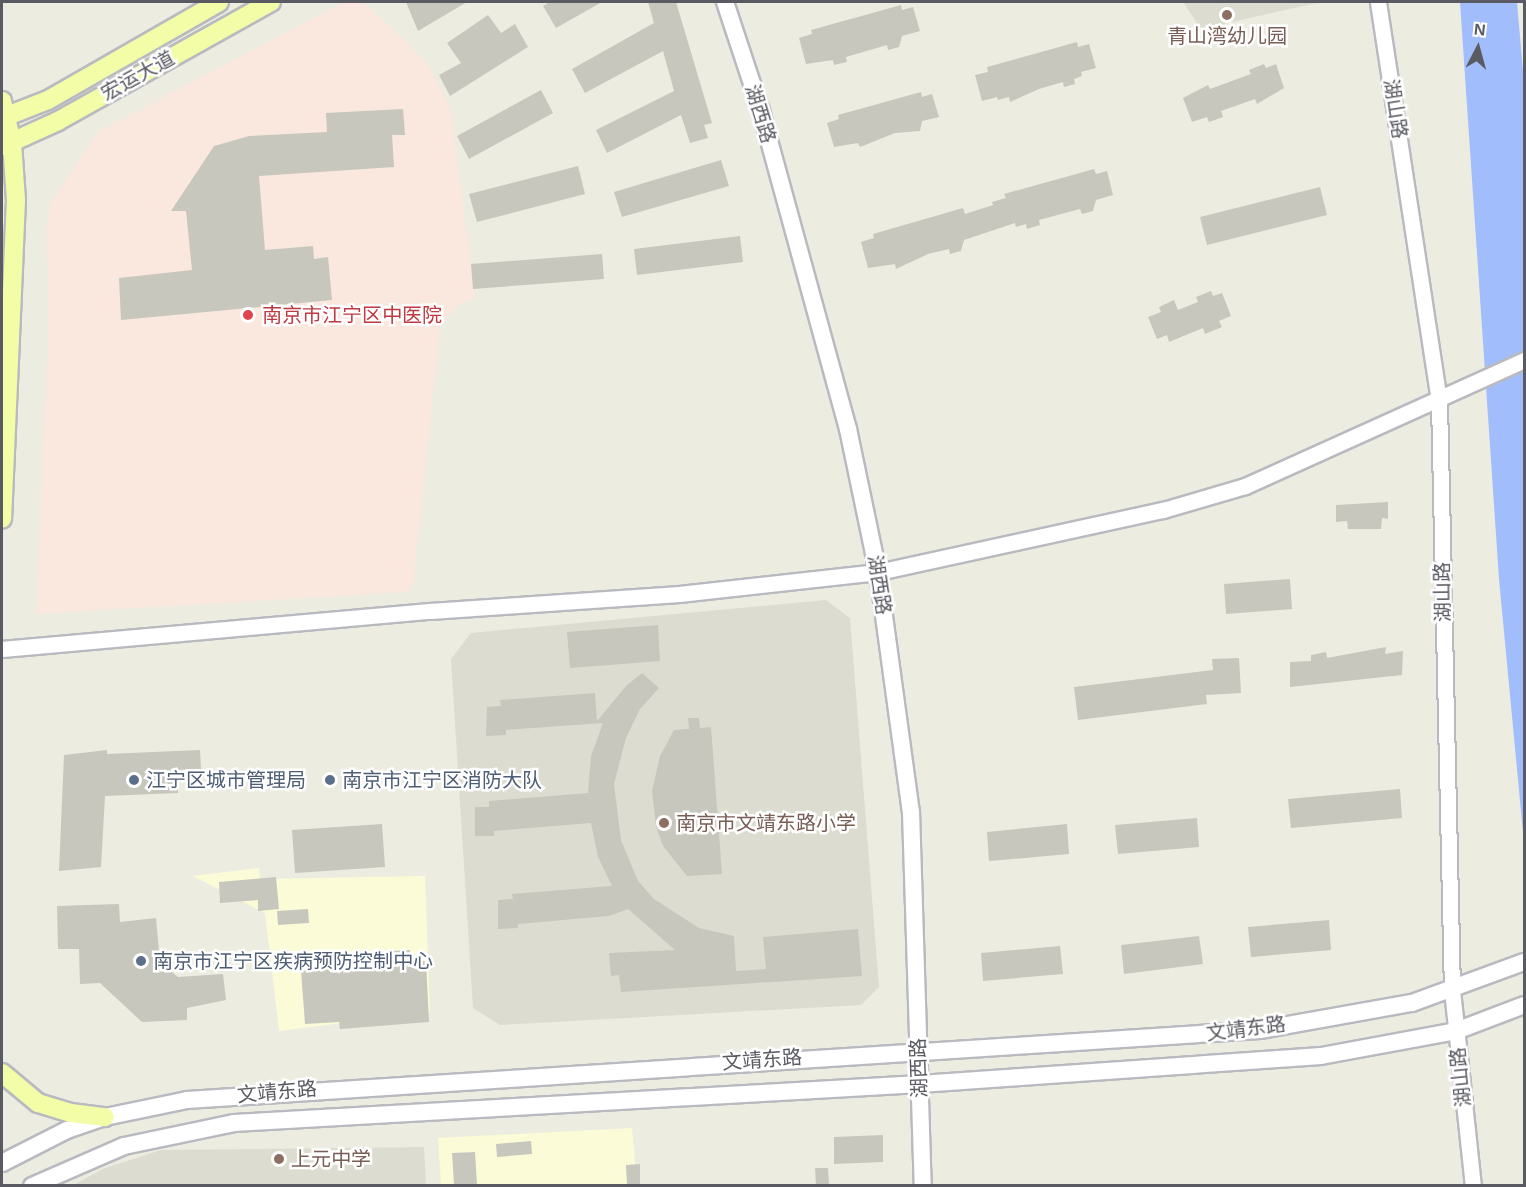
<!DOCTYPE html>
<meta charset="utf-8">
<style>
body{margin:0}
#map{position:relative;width:1526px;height:1187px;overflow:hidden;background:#ecece1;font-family:Helvetica,"Noto Sans SC",sans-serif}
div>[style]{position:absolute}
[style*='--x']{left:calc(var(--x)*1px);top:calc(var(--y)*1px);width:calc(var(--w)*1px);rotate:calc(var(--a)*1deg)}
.commercial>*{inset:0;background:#fbfcd7}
.education>*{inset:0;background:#dcdcd0}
.medical>*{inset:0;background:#fae7dd}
.water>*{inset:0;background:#a2bdfb}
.building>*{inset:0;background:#c7c7be}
.roads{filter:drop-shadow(2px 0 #b9bac0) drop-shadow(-2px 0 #b9bac0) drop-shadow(0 2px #b9bac0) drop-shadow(0 -2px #b9bac0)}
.tertiary>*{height:15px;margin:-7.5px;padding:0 7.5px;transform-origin:7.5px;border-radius:7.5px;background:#fff}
.secondary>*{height:16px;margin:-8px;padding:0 8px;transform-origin:8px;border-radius:8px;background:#fff}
.primary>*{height:18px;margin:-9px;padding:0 9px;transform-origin:9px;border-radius:9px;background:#f3fca7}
.dots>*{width:16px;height:16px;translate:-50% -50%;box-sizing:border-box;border:3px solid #fff;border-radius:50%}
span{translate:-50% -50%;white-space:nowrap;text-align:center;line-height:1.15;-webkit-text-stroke:5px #fff;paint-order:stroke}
.education-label{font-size:20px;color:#785e54}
.left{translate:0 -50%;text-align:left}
.street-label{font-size:20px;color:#5a5b62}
.health-label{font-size:20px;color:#be3a42}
.service-label{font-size:20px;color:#4e5e75}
.frame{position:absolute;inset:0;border:3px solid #5a5b62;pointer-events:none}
.north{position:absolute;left:1448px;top:18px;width:60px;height:60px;-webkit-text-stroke:4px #fff;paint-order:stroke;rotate:6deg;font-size:16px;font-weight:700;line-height:24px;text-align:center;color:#5a5b62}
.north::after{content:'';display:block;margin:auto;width:21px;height:27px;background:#5a5b62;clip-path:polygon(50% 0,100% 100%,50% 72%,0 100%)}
</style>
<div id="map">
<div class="commercial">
<div style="clip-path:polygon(259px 868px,260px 879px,425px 876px,430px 1012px,279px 1031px,265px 913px,193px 876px)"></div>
<div style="clip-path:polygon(632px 1128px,637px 1185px,441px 1185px,438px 1138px)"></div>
</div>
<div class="education">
<div style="clip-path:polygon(1183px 2px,1321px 2px,1201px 29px)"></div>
<div style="clip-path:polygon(826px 600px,850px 618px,879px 987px,861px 1005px,500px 1025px,473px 1008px,451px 659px,471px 633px)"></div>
<div style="clip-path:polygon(424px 1147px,426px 1185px,73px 1185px,105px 1168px,161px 1150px)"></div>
</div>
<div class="medical">
<div style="clip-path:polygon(344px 2px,362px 2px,407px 42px,429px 67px,450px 107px,475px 297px,457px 306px,440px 325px,413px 584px,408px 592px,36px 614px,48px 349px,47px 225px,51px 203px,98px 132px)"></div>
</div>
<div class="water">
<div style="clip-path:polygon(1460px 2px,1517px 2px,1524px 83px,1524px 843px,1499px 579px)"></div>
</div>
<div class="building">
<div style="clip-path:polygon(406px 2px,467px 2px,418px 31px)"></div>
<div style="clip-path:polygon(550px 2px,602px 2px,556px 28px,543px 6px)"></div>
<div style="clip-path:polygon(648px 2px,676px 2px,712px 123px,704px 125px,708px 138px,690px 143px,681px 115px,607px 153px,596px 130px,674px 91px,663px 51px,585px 93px,572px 69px,654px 23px)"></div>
<div style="clip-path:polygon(901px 5px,902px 10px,913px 7px,920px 31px,902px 36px,899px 47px,888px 50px,887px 45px,846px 57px,847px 62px,834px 65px,833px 60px,806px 64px,799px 38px,812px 34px,811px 30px)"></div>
<div style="clip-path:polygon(488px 15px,501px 33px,515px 24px,528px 47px,450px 96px,439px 75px,461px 63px,447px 43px)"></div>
<div style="clip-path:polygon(1077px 42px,1078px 47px,1089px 44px,1096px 68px,1081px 72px,1082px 76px,1074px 79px,1075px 84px,1064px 87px,1063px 82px,1039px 89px,1010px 102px,1009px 97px,998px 100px,997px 97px,982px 101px,975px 75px,988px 72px,987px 67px)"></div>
<div style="clip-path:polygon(1264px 64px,1266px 68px,1276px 64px,1284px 88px,1257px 104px,1255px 99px,1221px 111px,1223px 117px,1209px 122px,1207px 117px,1192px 122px,1183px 98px,1208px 85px,1210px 89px,1251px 74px,1249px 70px)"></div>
<div style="clip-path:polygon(541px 90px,553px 113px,469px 159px,457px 136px)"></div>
<div style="clip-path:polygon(921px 92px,922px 97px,932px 94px,939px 117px,922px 121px,920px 131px,895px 133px,860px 147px,858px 143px,834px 147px,827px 123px,839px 119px,838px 115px)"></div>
<div style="clip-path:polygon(403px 109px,405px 135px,392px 135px,394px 167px,259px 176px,265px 250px,313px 246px,314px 259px,328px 257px,332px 300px,121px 320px,119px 278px,192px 270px,186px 211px,171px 211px,214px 146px,249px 136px,327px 132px,326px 113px)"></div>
<div style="clip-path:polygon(721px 160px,729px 186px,622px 217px,614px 192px)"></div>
<div style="clip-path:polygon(578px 166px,585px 194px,477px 222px,469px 194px)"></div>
<div style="clip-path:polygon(1094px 169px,1096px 174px,1107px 171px,1113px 195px,1096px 200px,1093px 211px,1082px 214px,1080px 209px,1039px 220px,1040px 225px,1027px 229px,1026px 224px,1016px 227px,1015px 223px,964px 240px,961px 251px,950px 254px,949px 249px,928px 254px,896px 269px,895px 264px,868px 268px,861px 242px,874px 238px,873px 234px,963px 208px,965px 214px,993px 205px,992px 202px,1006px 198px,1004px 194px)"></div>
<div style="clip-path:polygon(1320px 187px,1327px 215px,1207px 245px,1200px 217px)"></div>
<div style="clip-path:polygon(740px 236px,743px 262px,637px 275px,634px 249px)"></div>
<div style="clip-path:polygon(602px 254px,604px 279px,473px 289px,471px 264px)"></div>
<div style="clip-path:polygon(1211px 291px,1213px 296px,1222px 293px,1231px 316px,1219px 321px,1222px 327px,1205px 334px,1203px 328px,1169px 342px,1167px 335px,1157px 339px,1148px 317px,1161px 312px,1159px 307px,1174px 300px,1178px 310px,1198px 302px,1196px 297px)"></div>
<div style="clip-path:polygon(1388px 502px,1388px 519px,1382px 518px,1381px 529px,1348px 529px,1347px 521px,1336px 522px,1336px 505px)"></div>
<div style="clip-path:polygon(1290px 579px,1292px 609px,1226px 614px,1224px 584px)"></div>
<div style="clip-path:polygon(658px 625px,660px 661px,570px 668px,567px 632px)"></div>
<div style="clip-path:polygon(1386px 647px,1385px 654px,1403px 651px,1402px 675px,1290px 687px,1290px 662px,1311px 661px,1311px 655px,1326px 652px,1327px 658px)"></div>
<div style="clip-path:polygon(1239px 658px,1241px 693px,1206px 695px,1207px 704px,1078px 720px,1074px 687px,1213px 670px,1212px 659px)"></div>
<div style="clip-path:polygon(642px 673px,659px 688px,640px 709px,626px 738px,614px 784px,621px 840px,638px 881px,654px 899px,699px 928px,734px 936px,736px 971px,766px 969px,763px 937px,858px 929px,862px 976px,621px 992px,619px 975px,611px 976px,609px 953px,675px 950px,628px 909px,609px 916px,518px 924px,518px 928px,498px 929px,498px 900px,513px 899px,512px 894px,612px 886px,598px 857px,591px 823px,494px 831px,494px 836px,475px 836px,475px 807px,489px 807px,489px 801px,588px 793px,591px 756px,603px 723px,506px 730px,506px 735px,486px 736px,487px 707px,501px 706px,500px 700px,595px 693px,597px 721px,627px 685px)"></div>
<div style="clip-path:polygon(688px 718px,699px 718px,700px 728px,711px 727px,722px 874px,687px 876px,663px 846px,656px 826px,652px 791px,660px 756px,674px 730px,689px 729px)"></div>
<div style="clip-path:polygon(107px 750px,107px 754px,200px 750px,201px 769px,177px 770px,178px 793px,105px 796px,101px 867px,59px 871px,64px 755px)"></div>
<div style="clip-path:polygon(1400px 789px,1402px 818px,1291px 828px,1288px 799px)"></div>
<div style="clip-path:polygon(1197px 818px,1199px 847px,1118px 854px,1115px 825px)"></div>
<div style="clip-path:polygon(382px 824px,385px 867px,295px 873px,292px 830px)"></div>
<div style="clip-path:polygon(1067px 824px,1069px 854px,989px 861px,987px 832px)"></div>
<div style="clip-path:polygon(276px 877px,279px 909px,258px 911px,258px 900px,220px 903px,219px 882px)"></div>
<div style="clip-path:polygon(119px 904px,120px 922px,156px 918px,160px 963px,178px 977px,223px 974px,226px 1000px,187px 1008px,187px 1020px,142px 1022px,100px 983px,80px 984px,79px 949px,58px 949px,57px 906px)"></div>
<div style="clip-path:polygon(308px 909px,309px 923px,278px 925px,277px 911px)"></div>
<div style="clip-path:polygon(1329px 920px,1331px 950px,1251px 957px,1248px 927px)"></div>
<div style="clip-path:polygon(1199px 936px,1203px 964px,1124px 974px,1121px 945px)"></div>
<div style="clip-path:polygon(1060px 946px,1063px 974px,983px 981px,981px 953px)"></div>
<div style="clip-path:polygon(410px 950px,410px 961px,426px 961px,429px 1022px,340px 1029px,339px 1022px,305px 1024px,301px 971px,321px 969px,320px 955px)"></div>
<div style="clip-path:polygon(883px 1135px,883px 1162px,834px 1164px,834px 1137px)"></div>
<div style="clip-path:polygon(531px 1141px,532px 1154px,497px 1157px,496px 1144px)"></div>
<div style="clip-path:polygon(475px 1152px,477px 1185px,454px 1185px,452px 1153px)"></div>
<div style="clip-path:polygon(640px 1164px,640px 1185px,627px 1185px,626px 1165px)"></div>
<div style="clip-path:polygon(815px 1168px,828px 1168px,829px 1185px,816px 1185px)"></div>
</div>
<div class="roads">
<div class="tertiary">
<div style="--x:1378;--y:2;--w:404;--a:81.3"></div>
<div style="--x:1439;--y:401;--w:589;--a:88.74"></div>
<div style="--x:1452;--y:990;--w:197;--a:83.9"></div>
<div style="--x:2;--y:649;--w:430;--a:-5.1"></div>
<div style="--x:430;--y:611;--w:250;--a:-3.9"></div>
<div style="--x:679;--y:594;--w:200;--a:-6.3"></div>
<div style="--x:878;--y:572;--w:292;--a:-12.3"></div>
<div style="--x:1163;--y:510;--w:85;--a:-16.3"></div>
<div style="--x:1245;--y:486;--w:306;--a:-24.3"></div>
</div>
<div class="secondary">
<div style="--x:725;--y:2;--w:115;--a:71.7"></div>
<div style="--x:761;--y:111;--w:330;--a:74.7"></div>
<div style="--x:848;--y:429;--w:146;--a:78.2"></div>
<div style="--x:878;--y:572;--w:242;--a:82.2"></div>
<div style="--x:911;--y:812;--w:374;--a:88.2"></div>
<div style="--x:2;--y:1163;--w:73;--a:-26.9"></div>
<div style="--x:67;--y:1130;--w:40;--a:-18.9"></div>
<div style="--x:105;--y:1117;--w:84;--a:-11.7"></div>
<div style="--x:187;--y:1100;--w:1075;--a:-3.73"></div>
<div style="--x:1260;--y:1030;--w:154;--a:-10.1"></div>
<div style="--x:1412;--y:1003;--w:119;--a:-20.1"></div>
<div style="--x:32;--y:1186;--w:100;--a:-23.5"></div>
<div style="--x:124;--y:1146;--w:112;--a:-11.8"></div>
<div style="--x:234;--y:1123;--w:687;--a:-3.25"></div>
<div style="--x:920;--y:1084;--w:402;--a:-4"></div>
<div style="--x:1321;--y:1056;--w:137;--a:-10.5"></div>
<div style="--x:1456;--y:1031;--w:73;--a:-20.9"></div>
</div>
<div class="primary">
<div style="--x:2;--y:101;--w:43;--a:76.6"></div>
<div style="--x:12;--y:143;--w:57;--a:86"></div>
<div style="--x:16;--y:200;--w:319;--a:92.5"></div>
<div style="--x:2;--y:118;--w:49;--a:-21.4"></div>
<div style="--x:48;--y:100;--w:197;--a:-29.8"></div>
<div style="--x:3;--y:146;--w:60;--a:-24.4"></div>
<div style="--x:58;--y:121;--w:244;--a:-29.2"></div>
<div style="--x:2;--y:1073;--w:47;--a:39.8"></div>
<div style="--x:38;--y:1103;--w:34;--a:17"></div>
<div style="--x:71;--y:1113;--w:34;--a:7"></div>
</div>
</div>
<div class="dots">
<div style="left:1227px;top:15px;background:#8d6e63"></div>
<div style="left:248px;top:315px;background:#e0444e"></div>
<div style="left:134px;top:780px;background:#5c6f8a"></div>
<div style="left:330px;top:780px;background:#5c6f8a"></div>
<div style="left:664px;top:823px;background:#8d6e63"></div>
<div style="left:141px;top:961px;background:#5c6f8a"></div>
<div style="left:279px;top:1159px;background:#8d6e63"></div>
</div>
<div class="education-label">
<span style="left:1227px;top:36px">青山湾幼儿园</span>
<span class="left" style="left:676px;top:823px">南京市文靖东路小学</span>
<span class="left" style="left:291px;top:1159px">上元中学</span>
</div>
<div class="street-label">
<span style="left:138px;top:76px;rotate:-29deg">宏运大道</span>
<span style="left:1395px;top:109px;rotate:81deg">湖山路</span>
<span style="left:760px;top:114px;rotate:73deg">湖西路</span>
<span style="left:879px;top:585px;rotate:81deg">湖西路</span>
<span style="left:1443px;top:592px;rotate:-91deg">湖山路</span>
<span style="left:1246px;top:1029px;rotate:-7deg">文靖东路</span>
<span style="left:762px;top:1060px;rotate:-4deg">文靖东路</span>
<span style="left:919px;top:1068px;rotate:-92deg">湖西路</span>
<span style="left:1461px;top:1077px;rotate:-96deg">湖山路</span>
<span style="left:277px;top:1092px;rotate:-5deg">文靖东路</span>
</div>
<div class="health-label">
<span class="left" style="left:262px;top:315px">南京市江宁区中医院</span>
</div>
<div class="service-label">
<span class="left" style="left:146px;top:780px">江宁区城市管理局</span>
<span class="left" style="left:342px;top:780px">南京市江宁区消防大队</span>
<span class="left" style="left:153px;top:961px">南京市江宁区疾病预防控制中心</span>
</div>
<div class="frame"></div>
<div class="north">N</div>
</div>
